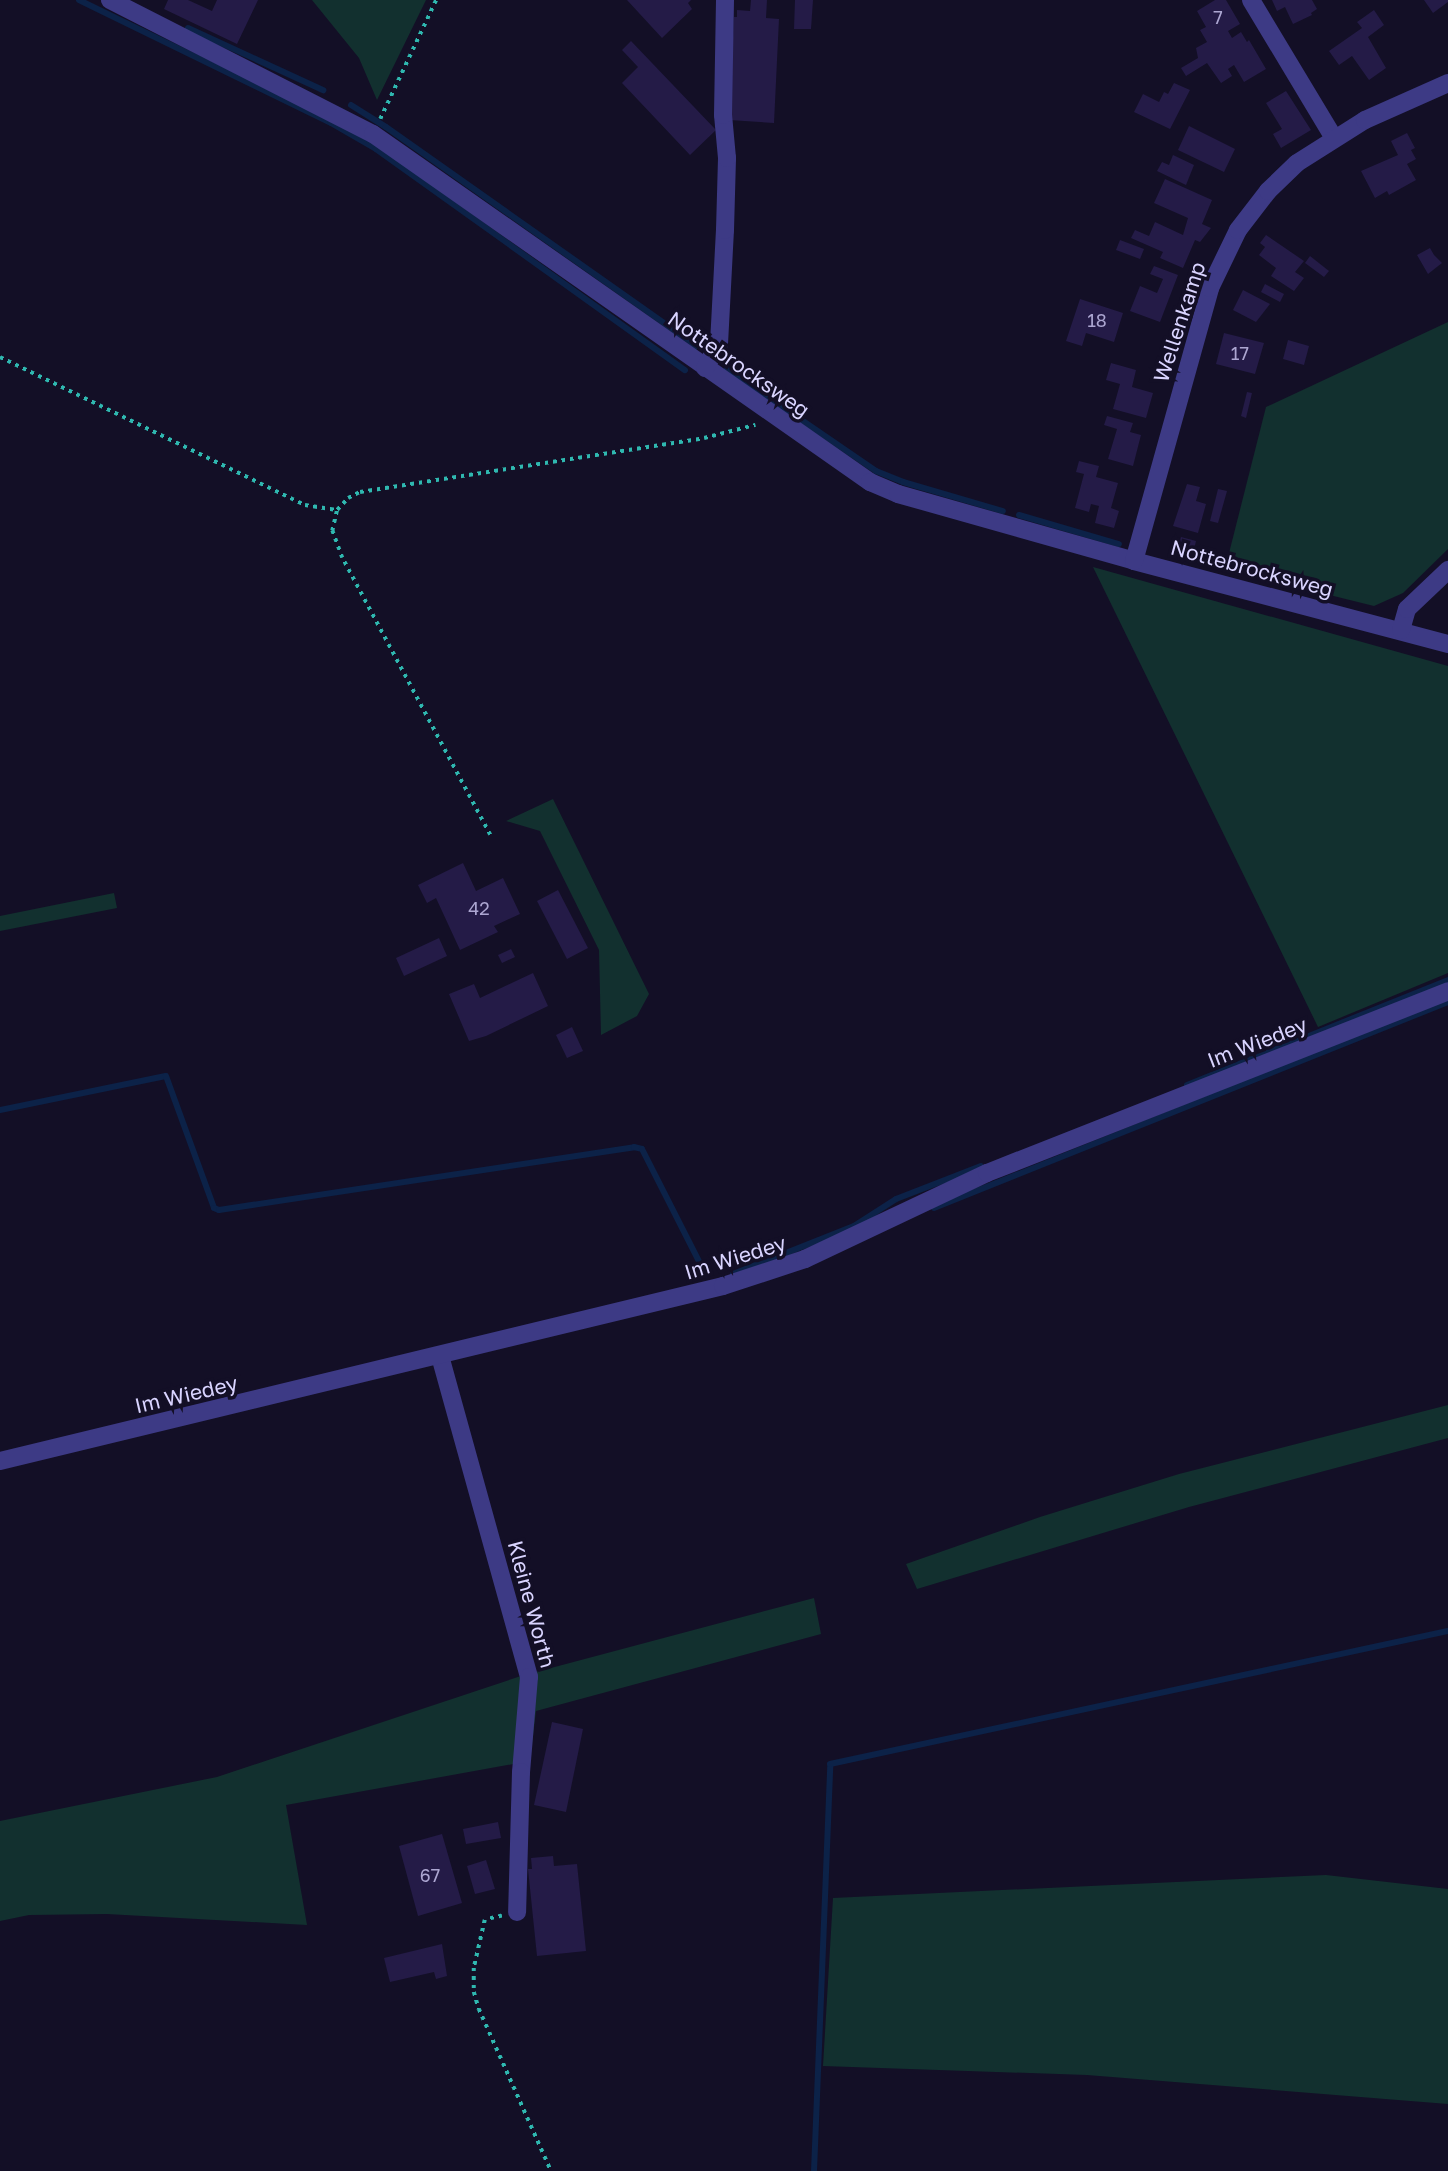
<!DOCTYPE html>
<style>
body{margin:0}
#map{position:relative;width:1448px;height:2171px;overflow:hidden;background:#130f26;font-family:"Golos Text",sans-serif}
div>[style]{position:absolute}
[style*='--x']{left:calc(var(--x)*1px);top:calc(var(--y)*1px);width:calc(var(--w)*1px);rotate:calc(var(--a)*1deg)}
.green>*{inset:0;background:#12302f}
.stream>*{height:6px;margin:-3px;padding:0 3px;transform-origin:3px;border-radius:3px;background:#0c2248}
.building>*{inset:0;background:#241b47}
.path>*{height:3.5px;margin-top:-1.75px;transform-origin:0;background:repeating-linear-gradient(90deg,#2fb8b0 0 3.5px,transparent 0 8.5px)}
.minor>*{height:18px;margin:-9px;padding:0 9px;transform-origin:9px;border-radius:9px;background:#3d3a85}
span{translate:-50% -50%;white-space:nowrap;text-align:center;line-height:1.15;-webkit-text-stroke:7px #130f26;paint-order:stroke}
.number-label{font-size:18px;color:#aca6d1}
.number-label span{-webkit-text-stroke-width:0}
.street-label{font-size:21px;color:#d9d4ff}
</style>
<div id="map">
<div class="green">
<div style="clip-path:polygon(312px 0,426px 0,377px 100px,359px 58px)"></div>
<div style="clip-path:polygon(1448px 322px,1448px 549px,1403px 593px,1374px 606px,1225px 569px,1266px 407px)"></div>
<div style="clip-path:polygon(1093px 567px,1448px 666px,1448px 973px,1318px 1027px)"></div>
<div style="clip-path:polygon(553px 799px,649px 994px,637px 1016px,601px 1035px,599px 950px,540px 831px,506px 821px)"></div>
<div style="clip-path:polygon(114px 893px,117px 908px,0 931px,0 916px)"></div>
<div style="clip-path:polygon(1448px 1405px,1448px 1438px,1189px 1507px,917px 1589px,906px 1564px,1040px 1517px,1179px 1474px)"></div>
<div style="clip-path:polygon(814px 1598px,821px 1634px,536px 1711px,530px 1761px,286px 1805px,307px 1925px,107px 1914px,29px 1915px,0 1921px,0 1821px,217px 1777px,521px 1676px)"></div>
<div style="clip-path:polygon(1326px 1875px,1448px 1889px,1448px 2104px,1087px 2075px,823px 2066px,833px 1898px)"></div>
</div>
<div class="stream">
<div style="--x:79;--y:0;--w:280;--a:26"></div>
<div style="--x:331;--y:123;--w:52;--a:30"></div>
<div style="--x:376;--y:149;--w:380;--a:35.6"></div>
<div style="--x:188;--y:28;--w:149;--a:24.7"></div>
<div style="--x:351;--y:105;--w:41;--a:32.2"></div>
<div style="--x:386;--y:127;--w:380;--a:35.2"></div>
<div style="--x:727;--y:369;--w:181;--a:34.4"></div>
<div style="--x:876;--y:471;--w:29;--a:22"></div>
<div style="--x:903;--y:482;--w:104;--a:16.2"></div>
<div style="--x:1019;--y:515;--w:104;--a:16.2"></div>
<div style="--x:1187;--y:1085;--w:281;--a:-21.9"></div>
<div style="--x:0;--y:1110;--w:169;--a:-11.6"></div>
<div style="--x:166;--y:1076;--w:140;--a:70"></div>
<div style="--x:214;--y:1208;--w:5;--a:22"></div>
<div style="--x:219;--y:1210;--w:420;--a:-8.6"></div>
<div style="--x:634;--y:1147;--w:8;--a:14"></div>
<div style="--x:642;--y:1149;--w:141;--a:63.1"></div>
<div style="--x:934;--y:1208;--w:554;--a:-21.84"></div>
<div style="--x:733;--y:1274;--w:130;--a:-21.6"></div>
<div style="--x:854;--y:1226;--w:50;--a:-32.7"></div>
<div style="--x:896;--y:1199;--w:91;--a:-21.2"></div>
<div style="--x:814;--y:2171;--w:407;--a:-87.7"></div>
<div style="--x:830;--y:1764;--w:632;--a:-12.15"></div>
</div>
<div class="building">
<div style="clip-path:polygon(168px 0,188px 0,212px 11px,217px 0,258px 0,237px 44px,164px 9px)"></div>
<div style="clip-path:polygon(627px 0,691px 0,688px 3px,692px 9px,662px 38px)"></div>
<div style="clip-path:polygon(751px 0,767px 0,766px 18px,779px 19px,774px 123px,729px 120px,734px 17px,737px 17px,737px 10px,750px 11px)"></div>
<div style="clip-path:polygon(795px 0,813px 0,811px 29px,794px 29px)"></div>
<div style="clip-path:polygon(1215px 0,1226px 0,1240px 24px,1228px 31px,1232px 38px,1241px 32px,1247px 42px,1249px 40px,1266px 69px,1244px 82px,1234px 65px,1228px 69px,1232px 76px,1221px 83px,1207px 63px,1186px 76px,1181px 68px,1198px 58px,1196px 48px,1207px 42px,1200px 30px,1206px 27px,1197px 11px)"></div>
<div style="clip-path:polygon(1272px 0,1312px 0,1317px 9px,1311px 13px,1312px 15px,1293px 24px,1285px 7px,1277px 11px)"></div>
<div style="clip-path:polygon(1424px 0,1448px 0,1448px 2px,1433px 13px)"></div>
<div style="clip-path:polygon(1374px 10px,1384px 25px,1368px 37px,1386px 68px,1369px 80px,1352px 56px,1339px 65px,1329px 51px,1362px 28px,1357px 22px)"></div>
<div style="clip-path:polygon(631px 41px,716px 130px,690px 155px,622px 83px,638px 67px,622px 50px)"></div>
<div style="clip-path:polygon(1174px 83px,1190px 90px,1170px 129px,1134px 112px,1143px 94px,1159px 102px,1164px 92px,1168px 94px)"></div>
<div style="clip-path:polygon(1286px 91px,1311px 130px,1281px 148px,1273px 134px,1282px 129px,1266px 103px)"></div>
<div style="clip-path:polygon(1189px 126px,1235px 149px,1224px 172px,1178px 150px)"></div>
<div style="clip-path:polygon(1407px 133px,1415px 148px,1411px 150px,1416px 159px,1407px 164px,1416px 180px,1389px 195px,1387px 191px,1375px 198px,1361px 171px,1398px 155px,1391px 141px)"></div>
<div style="clip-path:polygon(1173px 155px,1194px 165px,1186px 185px,1157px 171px,1162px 162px,1169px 165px)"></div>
<div style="clip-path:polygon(1165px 179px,1212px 200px,1202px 224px,1211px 228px,1200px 242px,1195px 240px,1183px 268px,1160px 258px,1163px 252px,1131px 238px,1135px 230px,1149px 236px,1155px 222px,1183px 235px,1188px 218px,1154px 203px)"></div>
<div style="clip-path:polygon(1266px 235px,1304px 261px,1295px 272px,1304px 278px,1294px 291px,1271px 276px,1276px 268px,1259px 255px,1265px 247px,1260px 243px)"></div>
<div style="clip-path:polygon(1120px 240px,1144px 249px,1140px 259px,1116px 250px)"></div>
<div style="clip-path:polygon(1430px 248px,1434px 255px,1427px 259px,1434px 255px,1442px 263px,1428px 274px,1417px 255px)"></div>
<div style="clip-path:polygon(1310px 256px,1329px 271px,1324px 277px,1305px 263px)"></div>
<div style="clip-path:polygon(1154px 266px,1178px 275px,1160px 322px,1130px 311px,1140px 286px,1157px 293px,1163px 279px,1150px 274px)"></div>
<div style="clip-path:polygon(1265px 284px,1284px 294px,1280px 302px,1261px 292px)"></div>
<div style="clip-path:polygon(1243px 290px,1270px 304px,1256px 322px,1233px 310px)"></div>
<div style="clip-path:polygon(1080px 299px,1123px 313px,1114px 342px,1086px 333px,1082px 346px,1066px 341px)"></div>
<div style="clip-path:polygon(1224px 333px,1264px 343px,1255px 374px,1216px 364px)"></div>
<div style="clip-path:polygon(1171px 338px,1181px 341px,1177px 357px,1166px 355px)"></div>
<div style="clip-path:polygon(1288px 340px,1309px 346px,1304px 365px,1283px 359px)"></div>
<div style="clip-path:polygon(1111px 363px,1136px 370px,1132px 387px,1153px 393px,1146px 418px,1113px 409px,1120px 384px,1106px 380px)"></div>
<div style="clip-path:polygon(1247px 392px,1252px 393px,1246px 418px,1241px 416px)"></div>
<div style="clip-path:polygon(1107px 416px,1133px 423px,1130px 432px,1141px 435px,1133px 466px,1108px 459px,1117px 429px,1104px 425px)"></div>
<div style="clip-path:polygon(1079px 461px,1099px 466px,1096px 477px,1118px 483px,1111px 508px,1119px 511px,1114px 528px,1095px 523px,1099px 506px,1091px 504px,1089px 512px,1075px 508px,1084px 474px,1076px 472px)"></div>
<div style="clip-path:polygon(1187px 484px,1200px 487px,1196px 501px,1206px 504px,1198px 533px,1173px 526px)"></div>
<div style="clip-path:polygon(1218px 489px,1227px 491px,1218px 523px,1210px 521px)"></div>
<div style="clip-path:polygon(1181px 537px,1196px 541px,1192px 559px,1176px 554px)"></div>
<div style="clip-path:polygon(463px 863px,476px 891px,503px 878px,520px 914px,494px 926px,498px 932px,460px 950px,436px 898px,427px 903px,418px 885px)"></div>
<div style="clip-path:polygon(558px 890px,588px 948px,567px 959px,537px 901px)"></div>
<div style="clip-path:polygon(439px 938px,447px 956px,404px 976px,396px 958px)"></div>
<div style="clip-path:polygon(511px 949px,515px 957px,502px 963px,498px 955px)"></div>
<div style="clip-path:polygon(533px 973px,548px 1006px,486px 1036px,469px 1041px,449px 994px,474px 984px,480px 998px)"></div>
<div style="clip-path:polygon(572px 1027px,583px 1051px,567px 1058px,556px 1035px)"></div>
<div style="clip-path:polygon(552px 1722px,583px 1729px,566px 1812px,534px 1805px)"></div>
<div style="clip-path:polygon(498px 1822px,501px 1838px,466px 1844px,463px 1829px)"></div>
<div style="clip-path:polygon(442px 1834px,462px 1903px,418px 1916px,399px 1846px)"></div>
<div style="clip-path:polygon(553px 1856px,554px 1866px,577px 1864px,586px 1951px,537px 1956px,528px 1869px,532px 1869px,531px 1858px)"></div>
<div style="clip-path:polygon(486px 1860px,495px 1889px,475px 1894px,467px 1866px)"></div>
<div style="clip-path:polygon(442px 1944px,447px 1976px,436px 1979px,434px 1972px,390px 1982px,384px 1958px)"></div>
</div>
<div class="path">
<div style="--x:380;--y:119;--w:132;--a:-64.8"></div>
<div style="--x:0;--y:357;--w:339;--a:25.9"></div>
<div style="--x:305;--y:505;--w:32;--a:9"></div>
<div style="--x:490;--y:835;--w:314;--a:-118.1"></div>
<div style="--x:342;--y:558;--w:29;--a:-110"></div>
<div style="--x:332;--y:531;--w:22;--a:-77"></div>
<div style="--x:337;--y:510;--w:16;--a:-47"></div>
<div style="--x:348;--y:498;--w:13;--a:-27"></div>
<div style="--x:360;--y:492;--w:348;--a:-8.9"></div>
<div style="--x:704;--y:438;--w:53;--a:-14.3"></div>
<div style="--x:502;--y:1916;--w:17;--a:167"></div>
<div style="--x:485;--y:1920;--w:49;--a:102.9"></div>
<div style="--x:474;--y:1968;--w:24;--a:90"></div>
<div style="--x:474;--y:1992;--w:18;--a:74"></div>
<div style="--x:479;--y:2009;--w:177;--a:66"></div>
</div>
<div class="minor">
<div style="--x:110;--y:0;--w:295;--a:27"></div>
<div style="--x:373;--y:134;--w:607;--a:35"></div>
<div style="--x:870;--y:482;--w:30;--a:23"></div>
<div style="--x:898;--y:494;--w:245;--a:15.8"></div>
<div style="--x:1134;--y:561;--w:325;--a:14.8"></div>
<div style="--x:1251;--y:0;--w:161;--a:59"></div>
<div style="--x:705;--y:368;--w:28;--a:-60"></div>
<div style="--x:719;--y:344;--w:114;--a:-87"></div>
<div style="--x:725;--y:230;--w:72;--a:-88.4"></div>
<div style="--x:727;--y:158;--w:43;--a:-95.3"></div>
<div style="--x:723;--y:115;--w:115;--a:-89"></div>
<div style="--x:1134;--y:561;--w:283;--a:-74.4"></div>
<div style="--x:1210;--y:288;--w:64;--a:-64.2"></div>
<div style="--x:1238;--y:230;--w:49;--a:-52.4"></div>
<div style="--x:1268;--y:191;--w:40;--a:-44"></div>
<div style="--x:1297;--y:163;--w:80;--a:-32.3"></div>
<div style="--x:1365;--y:120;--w:91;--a:-24"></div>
<div style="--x:1401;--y:630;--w:22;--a:-74"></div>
<div style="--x:1407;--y:609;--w:57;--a:-43.6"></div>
<div style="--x:440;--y:1356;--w:333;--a:74.5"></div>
<div style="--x:529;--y:1677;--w:95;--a:94.8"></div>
<div style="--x:521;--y:1772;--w:140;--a:91.6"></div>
<div style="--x:0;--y:1461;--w:744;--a:-13.61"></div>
<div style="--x:723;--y:1286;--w:86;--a:-18.2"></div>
<div style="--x:805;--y:1259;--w:201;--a:-25.3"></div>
<div style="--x:987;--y:1173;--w:496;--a:-21.5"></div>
</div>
<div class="number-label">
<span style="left:1218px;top:17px">7</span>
<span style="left:1097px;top:320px">18</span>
<span style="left:1240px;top:353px">17</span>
<span style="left:479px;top:908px">42</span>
<span style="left:430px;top:1875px">67</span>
</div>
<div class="street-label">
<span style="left:1179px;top:322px;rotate:-72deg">Wellenkamp</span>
<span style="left:739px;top:364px;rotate:35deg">Nottebrocksweg</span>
<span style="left:1252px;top:568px;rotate:15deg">Nottebrocksweg</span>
<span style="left:1257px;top:1042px;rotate:-21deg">Im Wiedey</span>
<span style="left:735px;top:1257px;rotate:-17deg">Im Wiedey</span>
<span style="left:186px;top:1394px;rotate:-13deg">Im Wiedey</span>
<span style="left:532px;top:1604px;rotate:75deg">Kleine Worth</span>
</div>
</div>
